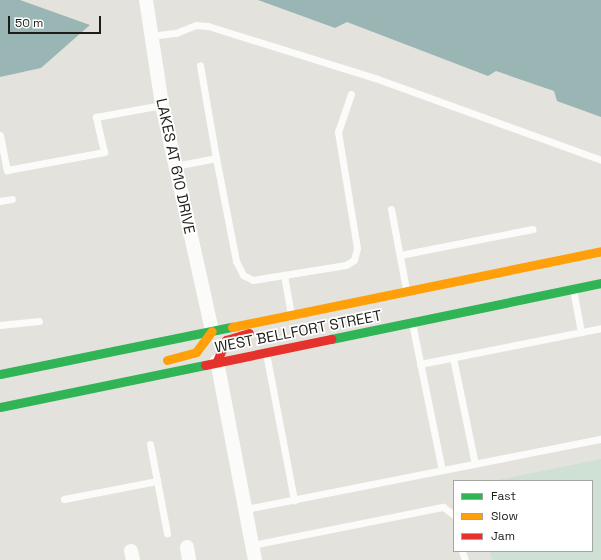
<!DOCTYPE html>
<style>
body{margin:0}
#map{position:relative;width:601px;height:560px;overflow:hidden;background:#e4e2dc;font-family:"Space Grotesk",sans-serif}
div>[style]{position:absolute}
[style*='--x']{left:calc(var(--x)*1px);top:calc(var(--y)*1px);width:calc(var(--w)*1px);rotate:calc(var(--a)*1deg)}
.green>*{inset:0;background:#cfe0d4}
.water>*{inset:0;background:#9ab6b4}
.lane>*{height:7px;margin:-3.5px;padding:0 3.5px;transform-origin:3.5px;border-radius:3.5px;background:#fbfbfa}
.street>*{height:14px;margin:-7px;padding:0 7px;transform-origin:7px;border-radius:7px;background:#fbfbfa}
.fast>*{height:9px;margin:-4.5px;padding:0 4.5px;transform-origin:4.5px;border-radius:4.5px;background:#30b455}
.slow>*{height:9px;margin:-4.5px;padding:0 4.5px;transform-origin:4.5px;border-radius:4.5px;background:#ff9f0a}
.jam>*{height:9px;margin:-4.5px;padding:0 4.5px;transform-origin:4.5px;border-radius:4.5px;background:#e5322d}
span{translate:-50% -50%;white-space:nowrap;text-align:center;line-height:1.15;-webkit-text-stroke:3.5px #fff;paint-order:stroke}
.street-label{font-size:15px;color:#1d1d18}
.legend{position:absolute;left:453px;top:480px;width:140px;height:72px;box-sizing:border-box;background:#fff;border:1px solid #a5a5a3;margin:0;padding:5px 7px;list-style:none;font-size:12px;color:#1d1d18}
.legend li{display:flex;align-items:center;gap:8px;height:20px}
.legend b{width:20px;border:1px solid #a5a5a3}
.scale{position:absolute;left:8px;top:16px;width:93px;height:18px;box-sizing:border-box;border:2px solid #1d1d18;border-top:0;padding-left:5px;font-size:12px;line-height:14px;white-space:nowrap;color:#1d1d18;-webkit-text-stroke:3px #fff;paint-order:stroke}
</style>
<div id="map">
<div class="green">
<div style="clip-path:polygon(601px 459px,601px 560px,492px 560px,490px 551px,592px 551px,592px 481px,493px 481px)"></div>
</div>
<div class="water">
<div style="clip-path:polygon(0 0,20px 0,90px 25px,41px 68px,0 77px)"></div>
<div style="clip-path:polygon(258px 0,601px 0,601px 117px,557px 101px,554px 91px,496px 71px,488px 76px,347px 22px,335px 28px)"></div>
</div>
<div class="lane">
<div style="--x:150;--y:36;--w:26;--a:-7"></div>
<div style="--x:176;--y:33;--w:22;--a:-22"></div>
<div style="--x:196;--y:25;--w:12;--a:5"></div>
<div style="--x:208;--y:26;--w:175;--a:17.3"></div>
<div style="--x:375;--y:78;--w:240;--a:19.9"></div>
<div style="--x:0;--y:135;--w:36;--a:79"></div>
<div style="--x:7;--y:170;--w:99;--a:-10.5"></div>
<div style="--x:104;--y:152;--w:36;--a:-103"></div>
<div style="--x:96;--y:117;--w:67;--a:-10.3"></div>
<div style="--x:216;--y:158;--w:105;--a:79"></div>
<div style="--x:236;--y:261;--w:16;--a:63"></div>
<div style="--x:243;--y:275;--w:11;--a:27"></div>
<div style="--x:253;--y:280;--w:94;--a:-9.2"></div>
<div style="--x:346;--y:265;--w:9;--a:-32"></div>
<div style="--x:354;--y:260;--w:12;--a:-76"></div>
<div style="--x:357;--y:248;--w:118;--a:-99.3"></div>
<div style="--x:338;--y:132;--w:40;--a:-71.1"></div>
<div style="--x:175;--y:166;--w:42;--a:-11"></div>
<div style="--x:216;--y:158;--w:94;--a:-99.8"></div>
<div style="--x:0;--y:201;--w:12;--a:-9"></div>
<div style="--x:391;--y:209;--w:81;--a:79.4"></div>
<div style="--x:400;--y:255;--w:135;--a:-11.1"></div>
<div style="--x:284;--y:275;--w:40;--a:80"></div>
<div style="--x:573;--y:289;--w:44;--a:79.5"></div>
<div style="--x:412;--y:323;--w:150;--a:78.5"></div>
<div style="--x:0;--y:325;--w:39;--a:-6"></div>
<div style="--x:266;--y:353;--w:150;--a:79.2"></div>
<div style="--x:453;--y:358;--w:108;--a:78.3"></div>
<div style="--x:420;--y:364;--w:185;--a:-11.2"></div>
<div style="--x:150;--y:444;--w:91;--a:79.2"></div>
<div style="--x:64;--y:499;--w:95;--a:-11"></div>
<div style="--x:246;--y:509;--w:362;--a:-11.2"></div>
<div style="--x:252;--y:545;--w:195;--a:-11.3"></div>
<div style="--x:443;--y:507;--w:14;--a:36"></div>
<div style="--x:462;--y:551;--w:9;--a:72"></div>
</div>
<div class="street">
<div style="--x:146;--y:0;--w:106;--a:81.3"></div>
<div style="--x:162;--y:105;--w:231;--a:77.5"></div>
<div style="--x:217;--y:361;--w:203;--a:79.2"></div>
<div style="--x:187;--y:547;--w:13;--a:81"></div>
<div style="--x:131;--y:551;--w:9;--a:77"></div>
</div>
<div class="fast">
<div style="--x:331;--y:339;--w:276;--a:-11.7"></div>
<div style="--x:0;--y:374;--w:237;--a:-11.5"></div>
<div style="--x:0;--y:407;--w:209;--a:-11.6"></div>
</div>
<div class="slow">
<div style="--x:232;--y:327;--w:377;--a:-11.6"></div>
<div style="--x:167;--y:360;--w:30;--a:-15"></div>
<div style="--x:196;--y:352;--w:26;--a:-53"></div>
</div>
<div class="jam">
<div style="--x:217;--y:361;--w:23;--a:-67"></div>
<div style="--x:226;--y:340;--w:24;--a:-17"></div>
<div style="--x:205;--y:365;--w:129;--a:-11.7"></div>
</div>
<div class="street-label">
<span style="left:176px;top:166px;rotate:78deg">LAKES AT 610 DRIVE</span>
<span style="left:298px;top:331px;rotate:-11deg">WEST BELLFORT STREET</span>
</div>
<ul class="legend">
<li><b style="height:5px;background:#30b455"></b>Fast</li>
<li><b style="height:5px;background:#ff9f0a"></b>Slow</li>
<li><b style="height:5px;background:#e5322d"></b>Jam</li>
</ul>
<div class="scale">50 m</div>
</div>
